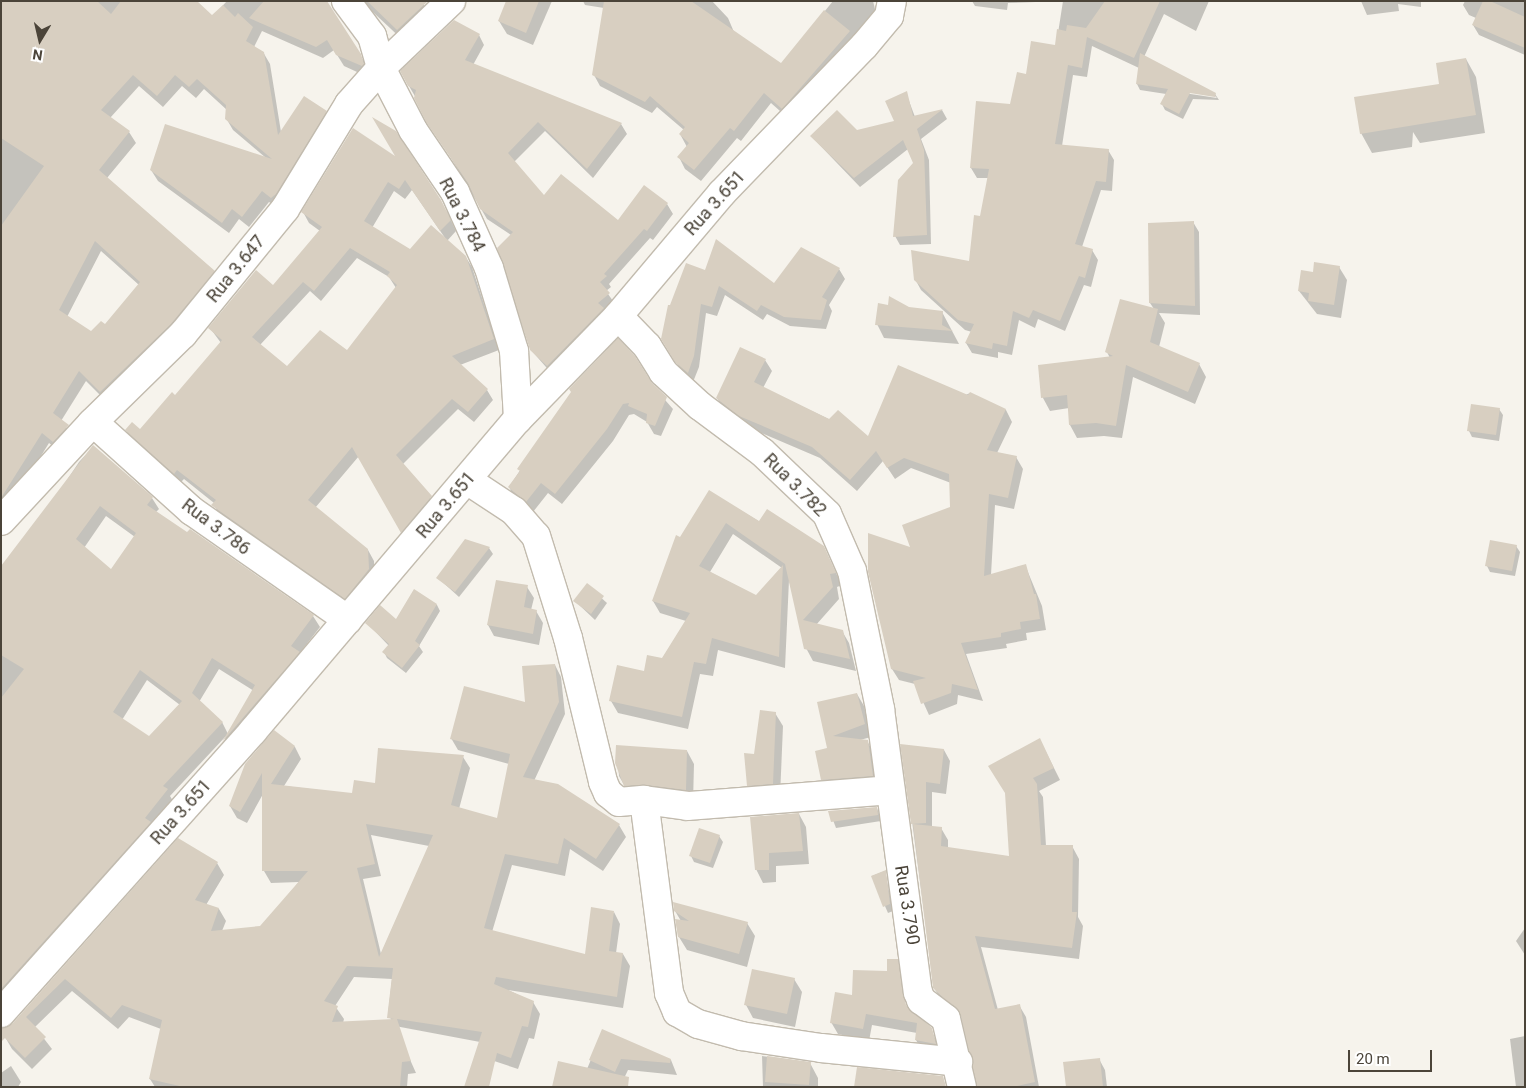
<!DOCTYPE html>
<style>
body{margin:0}
#map{position:relative;width:1526px;height:1088px;overflow:hidden;background:#f6f3ec;font-family:Roboto,sans-serif}
div>[style]{position:absolute}
[style*='--x']{left:calc(var(--x)*1px);top:calc(var(--y)*1px);width:calc(var(--w)*1px);rotate:calc(var(--a)*1deg)}
.shadow>*{inset:0;background:#0003}
.building>*{inset:0;background:#d8cfc1}
.roads{filter:drop-shadow(1px 0 #c2bbae) drop-shadow(-1px 0 #c2bbae) drop-shadow(0 1px #c2bbae) drop-shadow(0 -1px #c2bbae)}
.minor>*{height:28px;margin:-14px;padding:0 14px;transform-origin:14px;border-radius:14px;background:#fff}
span{translate:-50% -50%;white-space:nowrap;text-align:center;line-height:1.15;-webkit-text-stroke:5px #fff;paint-order:stroke}
.street-label{font-size:18px;color:#4b4439}
.frame{position:absolute;inset:0;border:2px solid #4b4439;pointer-events:none}
.north{position:absolute;left:15px;top:15px;width:50px;height:50px;-webkit-text-stroke:4px #fff;paint-order:stroke;rotate:189deg;font-size:14px;font-weight:700;line-height:20px;text-align:center;color:#4b4439}
.north::after{content:'';display:block;margin:auto;width:18px;height:22px;background:#4b4439;clip-path:polygon(50% 0,100% 100%,50% 72%,0 100%)}
.scale{position:absolute;left:1348px;top:1050px;width:84px;height:22px;box-sizing:border-box;border:2px solid #4b4439;border-top:0;padding-left:6px;font-size:15px;line-height:18px;white-space:nowrap;color:#4b4439;-webkit-text-stroke:4px #fff;paint-order:stroke}
</style>
<div id="map">
<div class="shadow">
<div style="clip-path:polygon(evenodd,31px 1px,194px 1px,212px 17px,227px 1px,325px 1px,367px 66px,368px 77px,344px 66px,334px 50px,323px 58px,262px 31px,254px 47px,263px 52px,270px 64px,281px 132px,326px 112px,332px 123px,278px 208px,269px 202px,249px 227px,239px 219px,229px 233px,158px 181px,151px 170px,266px 158px,233px 130px,226px 118px,227px 110px,204px 89px,196px 98px,182px 86px,163px 107px,139px 86px,110px 118px,129px 132px,136px 143px,107px 178px,214px 271px,220px 283px,107px 402px,86px 381px,61px 421px,74px 437px,60px 452px,49px 443px,18px 493px,1px 503px,1px 6px,31px 1px,101px 251px,139px 285px,105px 325px,92px 333px,67px 317px,101px 251px)"></div>
<div style="clip-path:polygon(361px 1px,417px 1px,424px 5px,432px 19px,406px 43px)"></div>
<div style="clip-path:polygon(507px 1px,552px 1px,533px 45px,507px 34px,499px 21px)"></div>
<div style="clip-path:polygon(583px 1px,712px 1px,728px 18px,734px 32px,781px 65px,833px 1px,873px 1px,877px 17px,789px 119px,771px 103px,741px 141px,737px 138px,701px 181px,685px 169px,679px 157px,687px 147px,680px 134px,684px 130px,657px 107px,652px 113px,600px 86px,594px 75px,604px 8px,585px 5px)"></div>
<div style="clip-path:polygon(972px 1px,1062px 1px,1008px 3px,1007px 10px,975px 6px)"></div>
<div style="clip-path:polygon(evenodd,1063px 1px,1209px 1px,1196px 31px,1164px 14px,1144px 57px,1215px 94px,1219px 100px,1193px 99px,1183px 119px,1165px 110px,1162px 104px,1166px 94px,1140px 90px,1137px 84px,1139px 68px,1092px 46px,1087px 77px,1073px 75px,1062px 146px,1108px 150px,1114px 160px,1112px 191px,1101px 190px,1082px 247px,1092px 250px,1098px 260px,1091px 287px,1084px 285px,1065px 331px,1038px 319px,1035px 328px,1019px 320px,1012px 355px,998px 352px,998px 358px,972px 353px,966px 343px,972px 332px,965px 330px,921px 290px,915px 279px,971px 262px,989px 178px,977px 178px,971px 168px,978px 102px,1011px 105px,1027px 75px,1056px 46px,1063px 1px,1184px 91px,1214px 95px,1217px 98px,1184px 93px,1184px 91px)"></div>
<div style="clip-path:polygon(1361px 1px,1421px 1px,1421px 7px,1398px 4px,1399px 11px,1367px 15px)"></div>
<div style="clip-path:polygon(1465px 1px,1525px 1px,1525px 55px,1479px 35px,1473px 25px,1476px 18px,1469px 15px,1463px 5px)"></div>
<div style="clip-path:polygon(479px 35px,484px 45px,473px 65px,621px 124px,627px 134px,593px 178px,545px 131px,514px 162px,544px 197px,618px 222px,667px 204px,673px 214px,653px 240px,650px 238px,609px 284px,611px 287px,606px 291px,615px 304px,553px 375px,531px 350px,511px 235px,487px 219px,409px 86px)"></div>
<div style="clip-path:polygon(1466px 59px,1476px 77px,1485px 133px,1420px 143px,1413px 132px,1412px 147px,1372px 153px,1361px 133px,1440px 85px)"></div>
<div style="clip-path:polygon(906px 93px,915px 117px,942px 110px,947px 119px,921px 139px,929px 160px,931px 244px,900px 245px,895px 236px,914px 163px,908px 149px,860px 187px,811px 136px,856px 131px,895px 122px)"></div>
<div style="clip-path:polygon(evenodd,353px 130px,447px 212px,456px 231px,447px 241px,465px 256px,472px 267px,499px 350px,460px 365px,487px 390px,493px 400px,474px 422px,458px 409px,403px 464px,437px 507px,408px 542px,359px 456px,315px 508px,368px 550px,374px 561px,374px 580px,351px 608px,219px 516px,214px 503px,184px 479px,180px 483px,132px 440px,126px 430px,140px 430px,175px 397px,221px 343px,210px 328px,274px 287px,320px 231px,309px 223px,303px 212px,353px 130px,412px 190px,445px 238px,410px 251px,372px 228px,394px 191px,405px 199px,412px 190px,353px 130px,357px 258px,389px 277px,396px 288px,347px 352px,287px 367px,260px 345px,310px 291px,321px 301px,357px 258px)"></div>
<div style="clip-path:polygon(1193px 222px,1199px 232px,1200px 315px,1159px 313px,1165px 323px,1159px 347px,1199px 364px,1206px 377px,1195px 404px,1133px 377px,1122px 438px,1104px 436px,1077px 438px,1070px 425px,1069px 408px,1050px 411px,1043px 398px,1039px 366px,1110px 358px,1107px 352px,1154px 309px,1150px 303px)"></div>
<div style="clip-path:polygon(1339px 267px,1347px 280px,1341px 318px,1317px 314px,1299px 291px,1314px 273px)"></div>
<div style="clip-path:polygon(839px 269px,845px 279px,829px 305px,832px 311px,826px 329px,790px 326px,767px 314px,763px 320px,725px 295px,717px 316px,706px 313px,699px 367px,693px 382px,682px 372px,663px 339px,706px 271px,774px 284px)"></div>
<div style="clip-path:polygon(909px 308px,942px 312px,959px 344px,884px 338px,877px 324px)"></div>
<div style="clip-path:polygon(765px 360px,772px 371px,763px 388px,869px 438px,970px 393px,1006px 410px,1012px 422px,997px 453px,1016px 457px,1023px 469px,1014px 509px,995px 505px,991px 575px,1025px 565px,1042px 606px,1046px 630px,1026px 633px,1027px 640px,1006px 644px,1007px 648px,966px 654px,983px 701px,958px 695px,957px 704px,929px 715px,915px 684px,899px 680px,892px 669px,951px 508px,951px 483px,911px 468px,895px 479px,883px 461px,857px 491px,820px 458px,747px 427px,724px 410px,717px 398px)"></div>
<div style="clip-path:polygon(651px 384px,673px 409px,661px 436px,654px 434px,647px 422px,634px 414px,629px 415px,613px 441px,562px 504px,548px 493px,533px 512px,515px 498px,509px 487px,572px 392px)"></div>
<div style="clip-path:polygon(1499px 409px,1503px 415px,1499px 441px,1472px 437px,1469px 431px)"></div>
<div style="clip-path:polygon(evenodd,93px 447px,152px 498px,159px 509px,156px 512px,188px 534px,190px 530px,313px 616px,320px 627px,299px 654px,305px 664px,229px 752px,224px 742px,226px 736px,170px 796px,173px 801px,1px 1003px,1px 567px,37px 525px,79px 462px,93px 447px,106px 516px,135px 537px,111px 571px,84px 548px,106px 516px,93px 447px,219px 669px,254px 691px,228px 734px,222px 722px,199px 702px,219px 669px,93px 447px,147px 680px,180px 705px,149px 738px,122px 720px,147px 680px)"></div>
<div style="clip-path:polygon(evenodd,710px 492px,760px 522px,823px 547px,842px 585px,837px 587px,839px 599px,816px 625px,842px 631px,849px 643px,856px 671px,813px 661px,806px 648px,789px 580px,785px 668px,718px 650px,713px 676px,700px 674px,688px 729px,618px 713px,611px 701px,662px 659px,686px 621px,660px 613px,653px 601px,681px 538px,710px 492px,733px 534px,782px 568px,756px 596px,710px 572px,733px 534px)"></div>
<div style="clip-path:polygon(465px 540px,489px 548px,493px 554px,459px 597px,438px 578px)"></div>
<div style="clip-path:polygon(1516px 546px,1520px 552px,1515px 576px,1490px 572px,1487px 566px)"></div>
<div style="clip-path:polygon(587px 585px,607px 603px,595px 620px,575px 601px)"></div>
<div style="clip-path:polygon(527px 587px,534px 598px,531px 610px,536px 611px,543px 623px,539px 645px,494px 636px,488px 625px)"></div>
<div style="clip-path:polygon(415px 591px,437px 605px,440px 611px,419px 646px,423px 652px,406px 673px,387px 658px,384px 652px,389px 646px,367px 623px,396px 621px)"></div>
<div style="clip-path:polygon(evenodd,555px 665px,561px 677px,565px 714px,534px 781px,619px 825px,626px 837px,603px 871px,570px 849px,565px 876px,512px 865px,492px 932px,586px 955px,614px 912px,620px 924px,616px 953px,623px 954px,630px 966px,623px 1008px,508px 990px,533px 1002px,540px 1014px,534px 1039px,529px 1038px,518px 1069px,485px 1058px,480px 1042px,395px 1026px,388px 1014px,392px 979px,354px 977px,335px 1006px,344px 1019px,343px 1023px,404px 1046px,416px 1073px,408px 1074px,407px 1087px,155px 1087px,150px 1079px,161px 1029px,129px 1017px,118px 1029px,72px 991px,35px 1027px,52px 1049px,32px 1069px,12px 1049px,5px 1037px,178px 840px,217px 863px,224px 875px,206px 905px,219px 909px,226px 921px,222px 931px,261px 927px,299px 882px,271px 883px,264px 871px,263px 794px,247px 823px,237px 818px,230px 806px,274px 732px,295px 747px,301px 759px,284px 786px,353px 794px,463px 757px,470px 768px,459px 809px,498px 819px,509px 764px,458px 750px,451px 738px,526px 704px,555px 665px,371px 835px,429px 846px,381px 954px,363px 879px,381px 876px,371px 835px)"></div>
<div style="clip-path:polygon(857px 694px,864px 706px,871px 737px,860px 740px,867px 741px,874px 753px,879px 788px,829px 791px,822px 779px,829px 749px,818px 703px)"></div>
<div style="clip-path:polygon(775px 713px,783px 726px,780px 797px,756px 798px,748px 785px,755px 755px)"></div>
<div style="clip-path:polygon(902px 745px,944px 750px,950px 761px,946px 794px,932px 792px,932px 827px,941px 828px,948px 840px,948px 848px,1011px 857px,1006px 794px,1046px 752px,1060px 780px,1039px 791px,1043px 797px,1046px 846px,1072px 846px,1079px 859px,1078px 917px,1083px 926px,1079px 959px,981px 947px,998px 1010px,1019px 1005px,1026px 1017px,1039px 1087px,978px 1087px,961px 1016px,942px 1000px,934px 988px)"></div>
<div style="clip-path:polygon(617px 746px,687px 751px,694px 764px,693px 803px,627px 790px,619px 776px)"></div>
<div style="clip-path:polygon(877px 808px,881px 821px,836px 828px,830px 812px)"></div>
<div style="clip-path:polygon(799px 814px,806px 827px,809px 864px,776px 866px,776px 882px,763px 883px,756px 869px)"></div>
<div style="clip-path:polygon(719px 836px,723px 842px,713px 868px,694px 862px,691px 856px)"></div>
<div style="clip-path:polygon(885px 871px,893px 911px,888px 913px,872px 876px)"></div>
<div style="clip-path:polygon(675px 911px,747px 923px,755px 936px,747px 967px,687px 950px,679px 937px,681px 921px)"></div>
<div style="clip-path:polygon(1525px 928px,1525px 955px,1516px 941px)"></div>
<div style="clip-path:polygon(evenodd,897px 961px,904px 973px,911px 1011px,931px 1029px,942px 1055px,923px 1052px,916px 1040px,917px 1033px,872px 1025px,869px 1041px,838px 1034px,831px 1022px,853px 996px,888px 973px,897px 961px,899px 971px,901px 971px,909px 1011px,906px 1012px,899px 971px)"></div>
<div style="clip-path:polygon(794px 979px,802px 992px,795px 1027px,753px 1018px,746px 1005px)"></div>
<div style="clip-path:polygon(603px 1031px,671px 1060px,677px 1075px,628px 1070px,620px 1087px,587px 1069px)"></div>
<div style="clip-path:polygon(1525px 1036px,1525px 1087px,1516px 1087px,1510px 1039px)"></div>
<div style="clip-path:polygon(762px 1056px,810px 1063px,818px 1078px,818px 1087px,763px 1087px)"></div>
<div style="clip-path:polygon(1099px 1059px,1105px 1070px,1107px 1087px,1067px 1087px)"></div>
<div style="clip-path:polygon(11px 1066px,21px 1082px,18px 1087px,1px 1087px,1px 1073px)"></div>
</div>
<div class="building">
<div style="clip-path:polygon(evenodd,1px 1px,97px 1px,111px 14px,121px 1px,197px 1px,212px 15px,223px 5px,235px 17px,238px 13px,253px 27px,246px 41px,264px 52px,278px 135px,304px 96px,327px 111px,276px 194px,271px 198px,262px 191px,242px 217px,232px 209px,222px 223px,150px 170px,165px 124px,272px 159px,225px 119px,226px 105px,197px 79px,189px 87px,175px 75px,157px 96px,133px 75px,101px 110px,130px 131px,99px 170px,215px 271px,170px 325px,100px 392px,79px 371px,53px 413px,69px 425px,53px 442px,42px 433px,1px 498px,1px 226px,44px 166px,1px 138px,1px 1px,95px 241px,140px 282px,105px 324px,101px 321px,91px 331px,59px 310px,95px 241px)"></div>
<div style="clip-path:polygon(264px 1px,327px 1px,361px 54px,364px 64px,362px 66px,336px 55px,327px 40px,316px 47px,249px 18px)"></div>
<div style="clip-path:polygon(367px 1px,428px 1px,397px 30px)"></div>
<div style="clip-path:polygon(506px 1px,539px 1px,526px 33px,498px 21px)"></div>
<div style="clip-path:polygon(604px 1px,691px 1px,781px 63px,824px 10px,850px 31px,782px 109px,764px 93px,734px 131px,730px 128px,694px 170px,677px 157px,689px 143px,679px 134px,685px 127px,650px 96px,645px 102px,592px 75px)"></div>
<div style="clip-path:polygon(1105px 1px,1160px 1px,1134px 58px,1087px 37px,1082px 68px,1068px 65px,1055px 144px,1109px 149px,1106px 182px,1096px 181px,1075px 244px,1093px 249px,1085px 278px,1079px 276px,1060px 321px,1033px 310px,1029px 318px,1013px 311px,1007px 346px,993px 343px,992px 349px,965px 343px,974px 324px,958px 320px,914px 280px,911px 250px,969px 261px,974px 215px,980px 216px,989px 169px,970px 168px,976px 101px,1010px 104px,1017px 72px,1026px 74px,1031px 41px,1055px 45px,1057px 29px,1066px 31px,1067px 25px,1086px 28px)"></div>
<div style="clip-path:polygon(1483px 1px,1490px 1px,1525px 17px,1525px 48px,1472px 25px)"></div>
<div style="clip-path:polygon(454px 20px,480px 34px,465px 60px,622px 123px,587px 169px,538px 122px,508px 153px,544px 195px,561px 174px,618px 220px,644px 185px,668px 203px,647px 231px,644px 229px,604px 274px,607px 276px,600px 282px,610px 293px,598px 303px,604px 308px,547px 366px,530px 350px,497px 248px,513px 232px,480px 209px,468px 183px,426px 122px,414px 98px,416px 90px,408px 86px,400px 71px)"></div>
<div style="clip-path:polygon(1140px 53px,1216px 93px,1215px 97px,1190px 93px,1179px 114px,1160px 104px,1168px 89px,1136px 84px)"></div>
<div style="clip-path:polygon(1466px 58px,1476px 115px,1360px 134px,1354px 97px,1439px 84px,1436px 63px)"></div>
<div style="clip-path:polygon(907px 91px,913px 116px,943px 109px,917px 129px,924px 150px,927px 235px,893px 237px,898px 180px,913px 163px,903px 140px,854px 178px,810px 136px,837px 110px,857px 130px,894px 121px,885px 101px)"></div>
<div style="clip-path:polygon(evenodd,372px 117px,396px 131px,441px 200px,451px 220px,440px 231px,405px 180px,399px 189px,388px 182px,364px 221px,410px 249px,431px 225px,466px 256px,494px 339px,452px 356px,488px 389px,468px 412px,452px 399px,396px 455px,432px 496px,401px 533px,352px 447px,308px 500px,368px 549px,369px 569px,345px 599px,211px 505px,216px 500px,177px 470px,174px 474px,125px 430px,132px 422px,140px 429px,172px 392px,175px 395px,222px 340px,208px 328px,256px 270px,273px 285px,322px 227px,301px 212px,353px 128px,395px 156px,372px 117px,350px 248px,390px 272px,387px 276px,397px 285px,347px 350px,320px 330px,287px 366px,252px 337px,303px 282px,314px 291px,350px 248px)"></div>
<div style="clip-path:polygon(1194px 221px,1195px 306px,1149px 303px,1148px 223px)"></div>
<div style="clip-path:polygon(716px 239px,774px 283px,801px 247px,840px 268px,822px 297px,827px 300px,821px 320px,784px 317px,761px 305px,757px 311px,719px 286px,712px 307px,701px 304px,694px 356px,688px 373px,675px 362px,661px 339px,668px 305px,670px 305px,686px 263px,705px 270px)"></div>
<div style="clip-path:polygon(1314px 262px,1340px 266px,1334px 305px,1308px 301px,1309px 293px,1298px 291px,1301px 270px,1313px 272px)"></div>
<div style="clip-path:polygon(889px 296px,909px 307px,943px 311px,942px 325px,953px 331px,875px 325px,878px 303px,888px 305px)"></div>
<div style="clip-path:polygon(1120px 299px,1158px 309px,1150px 342px,1200px 363px,1188px 392px,1126px 365px,1116px 426px,1096px 423px,1069px 425px,1067px 395px,1041px 398px,1038px 365px,1113px 356px,1105px 352px)"></div>
<div style="clip-path:polygon(618px 338px,635px 356px,652px 383px,667px 397px,655px 426px,646px 423px,647px 414px,628px 406px,629px 403px,623px 404px,607px 429px,555px 494px,541px 483px,526px 502px,508px 487px,520px 471px,517px 469px,571px 392px,569px 389px)"></div>
<div style="clip-path:polygon(740px 347px,766px 359px,754px 382px,829px 419px,838px 410px,868px 436px,898px 365px,968px 395px,970px 392px,1006px 409px,987px 450px,1017px 456px,1008px 498px,989px 494px,984px 576px,1026px 564px,1034px 594px,1036px 594px,1040px 619px,1020px 622px,1021px 629px,1001px 633px,1001px 637px,961px 643px,978px 690px,952px 684px,951px 693px,921px 704px,913px 681px,926px 678px,891px 669px,868px 572px,868px 533px,910px 547px,902px 525px,950px 507px,949px 474px,904px 458px,887px 468px,876px 451px,850px 480px,812px 447px,739px 416px,716px 398px)"></div>
<div style="clip-path:polygon(1471px 404px,1500px 408px,1496px 435px,1467px 431px)"></div>
<div style="clip-path:polygon(evenodd,93px 445px,153px 497px,147px 505px,187px 532px,190px 529px,314px 615px,291px 646px,300px 652px,222px 742px,255px 685px,212px 658px,192px 693px,223px 722px,163px 786px,168px 789px,145px 818px,151px 822px,1px 989px,1px 698px,24px 669px,1px 655px,1px 566px,93px 445px,100px 506px,136px 533px,111px 569px,76px 539px,100px 506px,93px 445px,140px 670px,182px 701px,149px 736px,113px 712px,140px 670px)"></div>
<div style="clip-path:polygon(709px 490px,759px 521px,767px 509px,824px 546px,836px 573px,830px 574px,833px 587px,803px 620px,843px 630px,850px 659px,804px 649px,785px 564px,726px 523px,699px 566px,756px 595px,783px 565px,779px 657px,712px 638px,706px 664px,694px 662px,682px 717px,609px 701px,617px 665px,644px 671px,647px 655px,662px 658px,690px 613px,652px 601px,676px 535px,680px 537px)"></div>
<div style="clip-path:polygon(465px 539px,490px 547px,455px 592px,436px 578px)"></div>
<div style="clip-path:polygon(1490px 540px,1517px 545px,1512px 571px,1485px 566px)"></div>
<div style="clip-path:polygon(496px 580px,528px 585px,524px 607px,537px 610px,533px 634px,487px 625px)"></div>
<div style="clip-path:polygon(587px 583px,604px 596px,591px 614px,573px 601px)"></div>
<div style="clip-path:polygon(414px 589px,437px 604px,415px 641px,420px 645px,402px 668px,382px 652px,389px 644px,365px 623px,380px 605px,396px 619px)"></div>
<div style="clip-path:polygon(evenodd,555px 664px,559px 702px,523px 777px,558px 784px,620px 824px,596px 859px,564px 838px,558px 864px,505px 854px,484px 928px,585px 954px,591px 907px,614px 911px,609px 951px,623px 953px,617px 997px,496px 977px,494px 984px,534px 1001px,528px 1027px,522px 1026px,511px 1058px,497px 1053px,489px 1087px,464px 1087px,482px 1032px,397px 1019px,411px 1061px,402px 1062px,400px 1087px,184px 1087px,149px 1079px,162px 1020px,122px 1005px,111px 1018px,65px 979px,26px 1017px,46px 1037px,25px 1058px,5px 1038px,1px 1042px,1px 1028px,13px 1023px,178px 838px,218px 862px,195px 900px,219px 908px,211px 931px,260px 926px,308px 871px,262px 871px,262px 773px,240px 812px,229px 806px,245px 764px,274px 730px,295px 746px,271px 784px,352px 793px,354px 780px,375px 783px,378px 748px,464px 755px,451px 805px,497px 818px,510px 754px,450px 739px,464px 686px,525px 702px,522px 666px,555px 664px,366px 824px,433px 835px,379px 957px,357px 868px,375px 864px,366px 824px,555px 664px,347px 966px,393px 968px,387px 1018px,394px 1019px,332px 1022px,338px 1006px,324px 1001px,347px 966px)"></div>
<div style="clip-path:polygon(857px 693px,865px 724px,833px 736px,868px 740px,873px 776px,821px 780px,815px 751px,827px 748px,817px 702px)"></div>
<div style="clip-path:polygon(760px 710px,776px 712px,773px 784px,747px 786px,744px 753px,754px 754px)"></div>
<div style="clip-path:polygon(1040px 738px,1054px 768px,1033px 778px,1037px 784px,1041px 845px,1073px 845px,1072px 912px,1077px 912px,1072px 948px,975px 936px,995px 1009px,1020px 1004px,1035px 1082px,1013px 1087px,977px 1087px,961px 1015px,933px 988px,913px 824px,942px 827px,941px 846px,1009px 856px,1005px 793px,988px 766px)"></div>
<div style="clip-path:polygon(900px 744px,944px 749px,940px 784px,926px 782px,926px 823px,911px 824px)"></div>
<div style="clip-path:polygon(616px 745px,687px 750px,686px 790px,646px 785px,624px 786px,615px 763px)"></div>
<div style="clip-path:polygon(877px 807px,878px 815px,831px 822px,828px 811px)"></div>
<div style="clip-path:polygon(799px 813px,803px 851px,769px 853px,769px 870px,755px 870px,750px 817px)"></div>
<div style="clip-path:polygon(699px 828px,720px 835px,710px 863px,689px 856px)"></div>
<div style="clip-path:polygon(886px 870px,890px 904px,883px 907px,871px 876px)"></div>
<div style="clip-path:polygon(673px 902px,748px 922px,739px 954px,678px 937px,675px 919px,689px 921px,674px 911px)"></div>
<div style="clip-path:polygon(887px 959px,898px 959px,906px 1005px,932px 1028px,936px 1044px,915px 1040px,917px 1023px,866px 1014px,863px 1029px,830px 1023px,835px 992px,852px 995px,853px 970px,887px 971px)"></div>
<div style="clip-path:polygon(752px 969px,795px 978px,787px 1014px,744px 1005px)"></div>
<div style="clip-path:polygon(602px 1029px,671px 1059px,670px 1063px,621px 1059px,615px 1072px,589px 1060px)"></div>
<div style="clip-path:polygon(767px 1056px,811px 1062px,809px 1085px,765px 1082px)"></div>
<div style="clip-path:polygon(1100px 1058px,1103px 1087px,1066px 1087px,1063px 1062px)"></div>
<div style="clip-path:polygon(558px 1061px,629px 1077px,628px 1087px,552px 1087px)"></div>
<div style="clip-path:polygon(857px 1067px,943px 1076px,946px 1087px,854px 1087px)"></div>
</div>
<div class="roads">
<div class="minor">
<div style="--x:346;--y:1;--w:44;--a:53.4"></div>
<div style="--x:372;--y:36;--w:33;--a:74"></div>
<div style="--x:381;--y:68;--w:70;--a:62.7"></div>
<div style="--x:413;--y:130;--w:75;--a:55.9"></div>
<div style="--x:455;--y:192;--w:83;--a:65.9"></div>
<div style="--x:489;--y:268;--w:87;--a:73.2"></div>
<div style="--x:514;--y:351;--w:68;--a:86.6"></div>
<div style="--x:618;--y:316;--w:42;--a:46"></div>
<div style="--x:647;--y:346;--w:31;--a:58"></div>
<div style="--x:663;--y:372;--w:50;--a:42.6"></div>
<div style="--x:700;--y:406;--w:77;--a:36.6"></div>
<div style="--x:762;--y:452;--w:90;--a:43.6"></div>
<div style="--x:827;--y:514;--w:62;--a:66.3"></div>
<div style="--x:852;--y:571;--w:141;--a:78.5"></div>
<div style="--x:880;--y:709;--w:286;--a:82.4"></div>
<div style="--x:918;--y:992;--w:9;--a:69"></div>
<div style="--x:921;--y:1000;--w:31;--a:37"></div>
<div style="--x:946;--y:1019;--w:70;--a:76.8"></div>
<div style="--x:93;--y:422;--w:133;--a:42"></div>
<div style="--x:192;--y:511;--w:190;--a:34.9"></div>
<div style="--x:467;--y:480;--w:56;--a:33.4"></div>
<div style="--x:514;--y:511;--w:33;--a:49"></div>
<div style="--x:536;--y:536;--w:107;--a:72.6"></div>
<div style="--x:568;--y:638;--w:148;--a:76.3"></div>
<div style="--x:603;--y:782;--w:12;--a:66"></div>
<div style="--x:608;--y:793;--w:14;--a:39"></div>
<div style="--x:619;--y:802;--w:25;--a:-5"></div>
<div style="--x:644;--y:800;--w:195;--a:82.6"></div>
<div style="--x:669;--y:993;--w:21;--a:67"></div>
<div style="--x:677;--y:1012;--w:24;--a:30"></div>
<div style="--x:698;--y:1024;--w:45;--a:15.6"></div>
<div style="--x:741;--y:1036;--w:81;--a:8.5"></div>
<div style="--x:821;--y:1048;--w:138;--a:5.8"></div>
<div style="--x:1;--y:521;--w:132;--a:-47.1"></div>
<div style="--x:91;--y:424;--w:129;--a:-44.4"></div>
<div style="--x:183;--y:334;--w:161;--a:-50.8"></div>
<div style="--x:285;--y:209;--w:123;--a:-58.6"></div>
<div style="--x:349;--y:104;--w:48;--a:-48.4"></div>
<div style="--x:381;--y:68;--w:97;--a:-43.7"></div>
<div style="--x:644;--y:800;--w:44;--a:7.8"></div>
<div style="--x:688;--y:806;--w:203;--a:-4.5"></div>
<div style="--x:1;--y:1013;--w:378;--a:-48.2"></div>
<div style="--x:253;--y:731;--w:409;--a:-49.7"></div>
<div style="--x:518;--y:419;--w:144;--a:-45.8"></div>
<div style="--x:618;--y:316;--w:160;--a:-49.8"></div>
<div style="--x:721;--y:194;--w:206;--a:-46"></div>
<div style="--x:864;--y:46;--w:39;--a:-50"></div>
<div style="--x:889;--y:16;--w:15;--a:-79"></div>
</div>
</div>
<div class="street-label">
<span style="left:715px;top:203px;rotate:-48deg">Rua 3.651</span>
<span style="left:462px;top:215px;rotate:63deg">Rua 3.784</span>
<span style="left:236px;top:269px;rotate:-51deg">Rua 3.647</span>
<span style="left:795px;top:485px;rotate:45deg">Rua 3.782</span>
<span style="left:446px;top:505px;rotate:-50deg">Rua 3.651</span>
<span style="left:216px;top:527px;rotate:37deg">Rua 3.786</span>
<span style="left:181px;top:812px;rotate:-48deg">Rua 3.651</span>
<span style="left:907px;top:905px;rotate:81deg">Rua 3.790</span>
</div>
<div class="frame"></div>
<div class="north">N</div>
<div class="scale">20 m</div>
</div>
